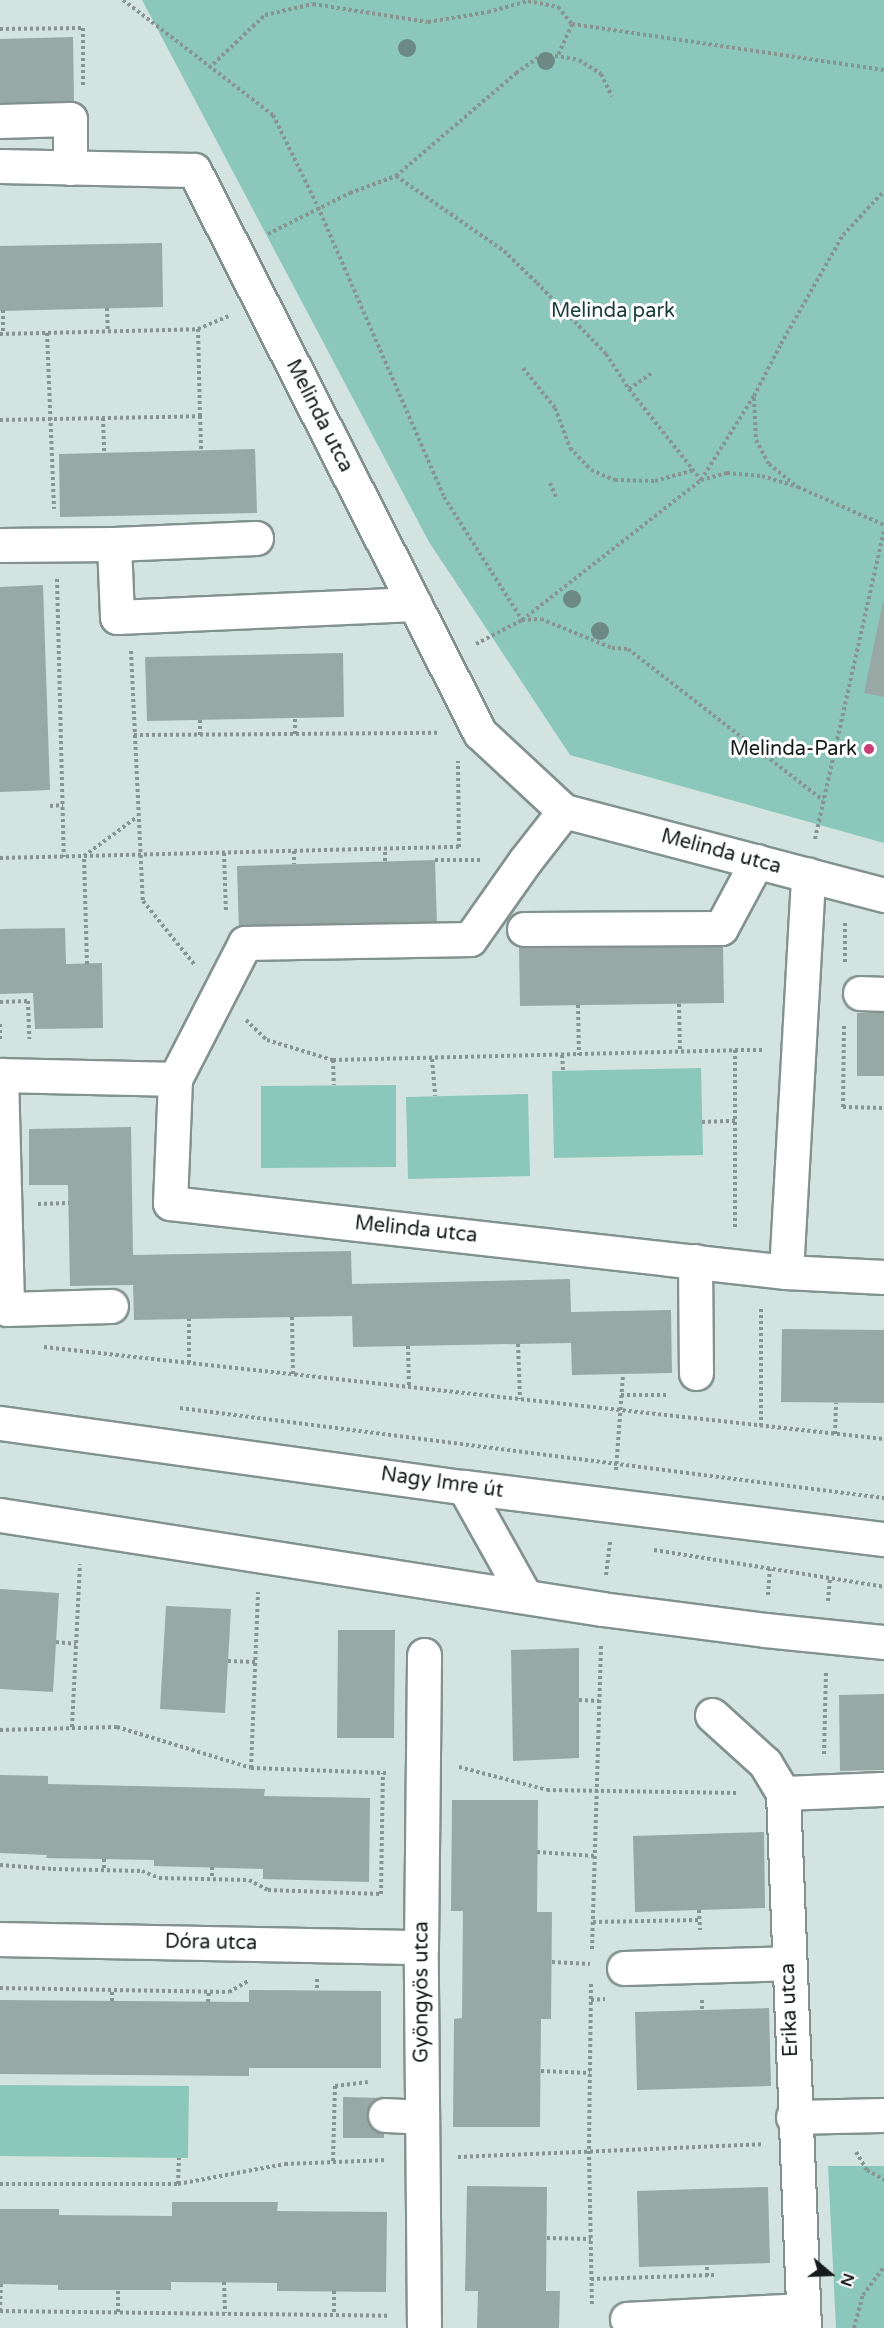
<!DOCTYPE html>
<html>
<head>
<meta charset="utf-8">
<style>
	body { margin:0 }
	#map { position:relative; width:884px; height:2328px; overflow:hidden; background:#d3e4e0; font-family:"Varela Round",sans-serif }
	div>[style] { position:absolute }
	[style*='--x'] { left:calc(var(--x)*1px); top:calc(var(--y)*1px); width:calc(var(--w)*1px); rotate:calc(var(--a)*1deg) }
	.green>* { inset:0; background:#8bc8bb }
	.building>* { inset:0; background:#98a9a5 }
	.path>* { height:4px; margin-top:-2px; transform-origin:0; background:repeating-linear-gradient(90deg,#889492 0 3px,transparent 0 6px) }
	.roads { filter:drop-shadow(2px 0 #82938f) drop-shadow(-2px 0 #82938f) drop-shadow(0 2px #82938f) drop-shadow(0 -2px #82938f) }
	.minor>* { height:33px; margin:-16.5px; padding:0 16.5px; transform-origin:16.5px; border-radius:16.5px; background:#fff }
	.trees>* { width:18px; height:18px; margin:-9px; border-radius:50%; background:#6d8984 }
	.dots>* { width:16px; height:16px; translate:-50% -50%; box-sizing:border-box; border:3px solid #fff; border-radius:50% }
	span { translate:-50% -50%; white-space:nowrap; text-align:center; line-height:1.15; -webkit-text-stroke:6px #fff; paint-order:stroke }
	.park-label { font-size:20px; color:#193e38 }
	.street-label { font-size:20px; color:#161c1b }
	.poi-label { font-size:20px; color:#161c1b }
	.right { translate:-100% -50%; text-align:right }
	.north { position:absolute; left:800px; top:2244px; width:60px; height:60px; -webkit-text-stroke:4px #fff; paint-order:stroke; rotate:109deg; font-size:16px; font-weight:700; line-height:24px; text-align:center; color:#161c1b }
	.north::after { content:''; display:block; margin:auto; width:21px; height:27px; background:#161c1b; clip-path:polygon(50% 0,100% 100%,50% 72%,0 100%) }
</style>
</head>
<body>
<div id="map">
	<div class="green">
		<div style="clip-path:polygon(142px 0,884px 0,884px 843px,570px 755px,429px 542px)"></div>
		<div style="clip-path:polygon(701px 1068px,703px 1155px,554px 1158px,552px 1071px)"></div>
		<div style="clip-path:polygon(396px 1085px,396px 1167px,261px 1168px,261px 1086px)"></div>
		<div style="clip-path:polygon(528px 1094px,530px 1176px,408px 1179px,406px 1097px)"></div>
		<div style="clip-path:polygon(0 2085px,189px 2086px,188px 2158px,0 2156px)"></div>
		<div style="clip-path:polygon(828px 2166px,884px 2166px,884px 2328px,836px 2328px)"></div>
	</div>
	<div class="building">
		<div style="clip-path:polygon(73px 37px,74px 102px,0 103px,0 39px)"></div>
		<div style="clip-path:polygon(162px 243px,163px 307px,0 311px,0 246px)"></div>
		<div style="clip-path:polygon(255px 449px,257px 513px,60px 517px,59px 454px)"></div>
		<div style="clip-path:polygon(43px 585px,50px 790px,0 792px,0 587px)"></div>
		<div style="clip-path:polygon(883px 601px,884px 601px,884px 697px,864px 693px)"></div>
		<div style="clip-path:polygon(343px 653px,344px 717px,147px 721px,145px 657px)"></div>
		<div style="clip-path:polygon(435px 860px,437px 926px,239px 932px,237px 866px)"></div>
		<div style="clip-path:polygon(65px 928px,66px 964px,102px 963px,103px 1028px,35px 1029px,33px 993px,0 994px,0 929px)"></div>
		<div style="clip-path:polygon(723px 944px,724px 1003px,520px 1006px,519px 947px)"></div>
		<div style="clip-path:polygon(857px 1013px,884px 1013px,884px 1076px,857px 1076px)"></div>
		<div style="clip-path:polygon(131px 1127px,133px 1255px,351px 1251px,352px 1284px,570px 1279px,571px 1312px,671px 1310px,672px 1373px,572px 1375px,571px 1343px,353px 1347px,352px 1316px,134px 1320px,133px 1285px,70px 1286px,68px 1185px,29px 1185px,29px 1129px)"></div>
		<div style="clip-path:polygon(782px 1329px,884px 1330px,884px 1403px,781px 1402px)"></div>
		<div style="clip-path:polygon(0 1589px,59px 1593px,53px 1692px,0 1689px)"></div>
		<div style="clip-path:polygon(166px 1606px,231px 1609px,225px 1713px,160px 1709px)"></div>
		<div style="clip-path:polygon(338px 1630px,395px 1630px,394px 1738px,337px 1738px)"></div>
		<div style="clip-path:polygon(579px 1648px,579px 1758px,513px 1761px,511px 1650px)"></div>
		<div style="clip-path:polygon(884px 1694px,884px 1770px,840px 1771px,839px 1695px)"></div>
		<div style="clip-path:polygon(0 1775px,48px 1776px,48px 1784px,265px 1789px,264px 1796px,370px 1798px,369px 1882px,263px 1879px,263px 1869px,154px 1866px,154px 1860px,46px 1858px,47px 1855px,0 1853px)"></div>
		<div style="clip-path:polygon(452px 1800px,538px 1800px,537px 1912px,552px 1912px,551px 2019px,541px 2019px,540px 2127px,453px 2127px,454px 2019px,462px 2018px,463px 1911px,451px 1911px)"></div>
		<div style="clip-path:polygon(764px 1832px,765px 1908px,635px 1912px,633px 1836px)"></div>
		<div style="clip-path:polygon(249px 1990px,381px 1991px,381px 2068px,249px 2068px,249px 2076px,0 2074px,0 2000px,249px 2002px)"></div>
		<div style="clip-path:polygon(769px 2008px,771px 2086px,637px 2090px,635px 2012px)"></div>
		<div style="clip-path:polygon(343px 2097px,385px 2098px,384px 2138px,343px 2138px)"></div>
		<div style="clip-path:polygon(467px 2186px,547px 2187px,546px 2291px,560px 2291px,559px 2328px,477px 2328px,478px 2291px,465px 2291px)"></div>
		<div style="clip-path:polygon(768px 2187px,770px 2263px,639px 2267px,637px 2191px)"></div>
		<div style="clip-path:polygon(172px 2202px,278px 2202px,277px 2211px,387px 2212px,386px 2292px,277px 2291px,277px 2283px,171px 2282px,171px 2290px,58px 2290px,58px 2285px,0 2284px,0 2209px,59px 2209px,59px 2215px,172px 2216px)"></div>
	</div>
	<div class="path">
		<div style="--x:123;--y:0;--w:189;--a:37.5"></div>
		<div style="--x:273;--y:115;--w:102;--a:63.9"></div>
		<div style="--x:318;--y:207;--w:316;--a:66.5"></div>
		<div style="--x:444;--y:497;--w:146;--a:57.6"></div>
		<div style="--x:522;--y:620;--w:19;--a:-3"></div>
		<div style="--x:541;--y:619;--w:77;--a:22.2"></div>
		<div style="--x:612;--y:648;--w:16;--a:4"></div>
		<div style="--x:628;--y:649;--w:247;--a:37.8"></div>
		<div style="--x:572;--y:24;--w:315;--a:8.4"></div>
		<div style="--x:0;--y:29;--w:83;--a:-0.7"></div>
		<div style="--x:83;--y:28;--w:57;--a:90"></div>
		<div style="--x:209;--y:68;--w:77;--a:-43.4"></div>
		<div style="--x:265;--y:15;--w:49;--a:-12.9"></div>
		<div style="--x:313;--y:4;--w:116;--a:8.9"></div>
		<div style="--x:428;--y:22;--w:61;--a:-9.5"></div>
		<div style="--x:488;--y:12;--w:41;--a:-15.4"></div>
		<div style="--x:528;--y:1;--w:31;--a:11"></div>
		<div style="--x:558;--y:7;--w:22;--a:51"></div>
		<div style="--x:572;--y:24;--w:35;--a:114"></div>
		<div style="--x:396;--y:176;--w:158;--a:-40.6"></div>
		<div style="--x:516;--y:73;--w:33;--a:-35"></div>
		<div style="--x:543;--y:54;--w:36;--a:9"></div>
		<div style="--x:579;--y:60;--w:26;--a:32"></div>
		<div style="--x:601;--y:74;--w:25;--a:64"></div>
		<div style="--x:268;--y:234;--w:92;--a:-26.6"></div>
		<div style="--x:350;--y:193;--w:49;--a:-20.3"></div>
		<div style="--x:396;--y:176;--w:131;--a:34.8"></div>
		<div style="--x:504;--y:251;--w:46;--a:44.1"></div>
		<div style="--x:537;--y:283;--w:99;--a:45.8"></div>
		<div style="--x:606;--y:354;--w:42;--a:56.7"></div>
		<div style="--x:629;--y:389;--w:116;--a:51.6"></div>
		<div style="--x:701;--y:480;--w:99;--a:-57.8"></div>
		<div style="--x:754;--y:396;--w:59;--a:-62.6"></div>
		<div style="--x:781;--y:344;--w:125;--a:-60.4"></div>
		<div style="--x:843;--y:235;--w:60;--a:-47"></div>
		<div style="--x:107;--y:308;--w:23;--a:88"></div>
		<div style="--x:3;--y:310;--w:24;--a:90"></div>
		<div style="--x:47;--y:333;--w:176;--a:87.7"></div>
		<div style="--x:0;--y:334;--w:198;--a:-1.4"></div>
		<div style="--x:198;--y:329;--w:33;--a:-23"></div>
		<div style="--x:523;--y:368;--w:51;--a:51.3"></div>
		<div style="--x:555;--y:408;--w:43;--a:69.4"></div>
		<div style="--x:570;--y:448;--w:30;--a:46"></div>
		<div style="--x:591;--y:470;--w:26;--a:23"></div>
		<div style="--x:615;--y:480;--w:40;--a:1.4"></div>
		<div style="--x:655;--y:481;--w:40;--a:-16"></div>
		<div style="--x:629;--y:389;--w:28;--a:-35"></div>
		<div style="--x:754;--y:398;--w:42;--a:87.3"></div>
		<div style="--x:756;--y:440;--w:27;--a:62"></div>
		<div style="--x:769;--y:464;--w:33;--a:39"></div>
		<div style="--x:200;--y:416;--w:34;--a:88"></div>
		<div style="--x:103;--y:418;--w:34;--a:88"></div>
		<div style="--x:0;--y:420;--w:200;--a:-1.1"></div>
		<div style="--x:200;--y:416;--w:87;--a:-91.3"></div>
		<div style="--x:550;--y:483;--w:15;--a:67"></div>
		<div style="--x:57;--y:579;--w:278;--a:88.6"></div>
		<div style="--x:476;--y:644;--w:52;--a:-27.6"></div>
		<div style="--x:522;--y:620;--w:227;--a:-38"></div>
		<div style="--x:701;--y:480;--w:27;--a:-15"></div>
		<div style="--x:727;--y:473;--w:35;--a:5"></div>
		<div style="--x:762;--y:476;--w:38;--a:17"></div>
		<div style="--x:798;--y:487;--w:94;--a:23.8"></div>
		<div style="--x:131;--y:651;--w:250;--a:87.3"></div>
		<div style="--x:143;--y:901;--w:81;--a:51"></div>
		<div style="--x:200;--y:720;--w:15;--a:90"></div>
		<div style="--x:295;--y:734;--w:16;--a:-90"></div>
		<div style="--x:134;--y:735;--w:305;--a:-0.4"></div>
		<div style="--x:50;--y:806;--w:13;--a:-4"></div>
		<div style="--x:815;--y:839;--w:316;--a:-77.4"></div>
		<div style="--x:294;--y:851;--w:13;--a:90"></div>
		<div style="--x:224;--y:853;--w:59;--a:88.1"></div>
		<div style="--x:0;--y:858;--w:459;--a:-1.4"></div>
		<div style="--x:459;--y:847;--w:86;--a:-90.7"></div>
		<div style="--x:435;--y:860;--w:47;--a:0"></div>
		<div style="--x:385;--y:861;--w:12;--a:-90"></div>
		<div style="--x:845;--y:962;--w:41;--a:-90"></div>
		<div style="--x:87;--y:964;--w:108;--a:-91.6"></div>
		<div style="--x:84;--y:856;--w:66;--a:-36.3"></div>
		<div style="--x:0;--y:1002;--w:28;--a:-2"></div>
		<div style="--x:28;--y:1001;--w:38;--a:88"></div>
		<div style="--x:679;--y:1004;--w:48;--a:88.8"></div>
		<div style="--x:578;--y:1005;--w:50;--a:88.9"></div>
		<div style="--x:246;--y:1020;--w:29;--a:44"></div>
		<div style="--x:267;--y:1040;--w:69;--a:16.9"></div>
		<div style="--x:333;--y:1060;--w:402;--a:-1.4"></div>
		<div style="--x:735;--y:1050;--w:179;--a:90"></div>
		<div style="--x:0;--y:1024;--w:15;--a:90"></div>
		<div style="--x:844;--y:1026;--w:81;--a:90.7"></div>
		<div style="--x:843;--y:1107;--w:41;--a:1.4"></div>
		<div style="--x:735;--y:1050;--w:27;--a:0"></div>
		<div style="--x:562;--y:1055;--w:16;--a:86"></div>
		<div style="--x:432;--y:1059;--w:37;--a:85"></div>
		<div style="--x:333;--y:1060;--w:25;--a:88"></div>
		<div style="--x:702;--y:1122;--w:33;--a:-2"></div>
		<div style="--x:38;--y:1204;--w:31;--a:-2"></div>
		<div style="--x:292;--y:1317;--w:57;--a:89"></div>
		<div style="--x:518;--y:1344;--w:55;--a:87.9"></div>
		<div style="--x:408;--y:1346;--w:41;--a:88.6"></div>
		<div style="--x:44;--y:1347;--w:845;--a:6.25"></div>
		<div style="--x:189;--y:1363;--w:44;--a:-90"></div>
		<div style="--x:621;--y:1395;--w:46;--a:0"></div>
		<div style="--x:180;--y:1408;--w:710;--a:7.29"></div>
		<div style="--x:761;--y:1426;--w:120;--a:-90"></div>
		<div style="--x:835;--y:1434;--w:31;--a:-88"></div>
		<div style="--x:616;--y:1470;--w:96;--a:-85.8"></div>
		<div style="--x:654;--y:1550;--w:233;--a:9.1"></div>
		<div style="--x:606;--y:1575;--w:35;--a:-83"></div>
		<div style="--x:768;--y:1595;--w:26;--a:-86"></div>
		<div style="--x:828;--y:1601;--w:23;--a:-85"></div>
		<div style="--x:56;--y:1642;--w:20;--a:6"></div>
		<div style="--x:228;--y:1661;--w:27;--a:2"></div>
		<div style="--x:579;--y:1700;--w:20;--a:3"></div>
		<div style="--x:72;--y:1727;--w:163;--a:-87.2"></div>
		<div style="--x:0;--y:1730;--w:117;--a:-1.5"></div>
		<div style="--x:117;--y:1727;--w:140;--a:17"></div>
		<div style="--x:251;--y:1768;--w:135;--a:2.1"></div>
		<div style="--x:824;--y:1754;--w:82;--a:-88.6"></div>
		<div style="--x:459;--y:1767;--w:91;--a:14.6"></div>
		<div style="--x:547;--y:1790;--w:192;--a:0.9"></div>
		<div style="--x:251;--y:1768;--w:176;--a:-87.7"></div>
		<div style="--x:537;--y:1852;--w:58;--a:3.9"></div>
		<div style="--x:104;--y:1859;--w:11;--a:90"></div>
		<div style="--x:0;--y:1865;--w:53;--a:4.3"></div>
		<div style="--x:53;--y:1869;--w:89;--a:1.3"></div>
		<div style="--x:142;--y:1871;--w:18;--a:22"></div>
		<div style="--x:159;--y:1878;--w:90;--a:1.3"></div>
		<div style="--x:249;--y:1880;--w:21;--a:28"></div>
		<div style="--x:268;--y:1890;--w:113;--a:2"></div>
		<div style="--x:381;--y:1894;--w:121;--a:-89.1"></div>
		<div style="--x:212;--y:1867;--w:12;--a:90"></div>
		<div style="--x:699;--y:1910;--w:20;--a:87"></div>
		<div style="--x:593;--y:1922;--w:106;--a:-1.1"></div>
		<div style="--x:592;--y:1949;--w:304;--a:-88.3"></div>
		<div style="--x:552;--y:1962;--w:38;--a:3"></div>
		<div style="--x:317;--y:1979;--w:12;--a:90"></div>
		<div style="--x:591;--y:1984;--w:167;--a:90.7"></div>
		<div style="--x:589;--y:2151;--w:155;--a:88.9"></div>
		<div style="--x:0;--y:1988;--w:229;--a:1"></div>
		<div style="--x:229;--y:1992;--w:22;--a:-30"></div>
		<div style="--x:591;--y:2000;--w:14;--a:-4"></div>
		<div style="--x:702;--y:2000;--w:10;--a:90"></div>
		<div style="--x:112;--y:2001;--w:11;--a:-90"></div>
		<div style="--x:208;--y:2002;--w:11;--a:-85"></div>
		<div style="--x:541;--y:2071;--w:49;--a:2.3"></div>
		<div style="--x:856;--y:2152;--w:21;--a:59"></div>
		<div style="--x:867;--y:2170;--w:20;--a:30"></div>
		<div style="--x:458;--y:2157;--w:304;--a:-2.4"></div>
		<div style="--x:333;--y:2161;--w:75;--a:-88.5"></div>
		<div style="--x:335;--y:2086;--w:33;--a:-7"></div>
		<div style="--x:0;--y:2184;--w:178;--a:0"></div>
		<div style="--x:178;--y:2184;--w:109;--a:-10.6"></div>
		<div style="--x:285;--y:2164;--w:102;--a:-2.2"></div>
		<div style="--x:178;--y:2184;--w:26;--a:-88"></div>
		<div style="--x:547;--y:2238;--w:44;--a:1.3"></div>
		<div style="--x:707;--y:2276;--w:11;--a:-90"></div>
		<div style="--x:591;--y:2279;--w:125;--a:-1.8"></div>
		<div style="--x:224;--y:2282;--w:31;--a:88"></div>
		<div style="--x:334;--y:2291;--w:24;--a:90"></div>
		<div style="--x:0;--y:2311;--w:390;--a:0.7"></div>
		<div style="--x:0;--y:2311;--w:27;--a:-88"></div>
		<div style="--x:118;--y:2312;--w:22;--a:-90"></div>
		<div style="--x:854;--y:2328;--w:34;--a:-75"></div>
		<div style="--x:863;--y:2295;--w:35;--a:-53"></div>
	</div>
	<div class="roads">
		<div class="minor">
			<div style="--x:0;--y:121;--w:70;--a:-1.6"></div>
			<div style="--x:70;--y:119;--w:49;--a:90"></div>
			<div style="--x:0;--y:166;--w:194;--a:1.2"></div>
			<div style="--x:194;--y:170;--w:631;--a:63.07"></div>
			<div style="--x:480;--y:733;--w:115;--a:42.9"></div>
			<div style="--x:564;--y:811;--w:331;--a:14.7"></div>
			<div style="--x:256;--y:538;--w:142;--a:177.6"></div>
			<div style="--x:114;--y:544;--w:73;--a:87.6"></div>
			<div style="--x:117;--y:617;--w:298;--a:-2.5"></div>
			<div style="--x:0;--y:545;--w:114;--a:-0.5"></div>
			<div style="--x:524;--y:929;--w:197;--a:-0.3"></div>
			<div style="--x:721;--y:928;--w:76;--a:-61.8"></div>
			<div style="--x:860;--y:993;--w:24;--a:2"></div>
			<div style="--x:0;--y:1075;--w:175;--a:1.3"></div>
			<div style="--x:175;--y:1079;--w:153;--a:-62.8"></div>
			<div style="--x:245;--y:943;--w:225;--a:-1"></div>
			<div style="--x:470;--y:939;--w:95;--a:-54.8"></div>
			<div style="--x:525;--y:861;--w:63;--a:-52"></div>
			<div style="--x:1;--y:1075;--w:234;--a:88.5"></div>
			<div style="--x:7;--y:1309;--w:104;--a:-1.7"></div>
			<div style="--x:175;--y:1079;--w:124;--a:92.3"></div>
			<div style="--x:170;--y:1203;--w:620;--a:6.39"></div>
			<div style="--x:786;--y:1272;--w:98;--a:2.9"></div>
			<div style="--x:695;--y:1261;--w:112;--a:89.5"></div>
			<div style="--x:786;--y:1272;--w:398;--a:-86.8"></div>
			<div style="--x:0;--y:1423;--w:468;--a:7.9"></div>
			<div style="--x:464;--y:1487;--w:423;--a:7.1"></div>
			<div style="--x:464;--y:1487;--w:125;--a:60.8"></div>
			<div style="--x:0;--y:1515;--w:609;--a:8.87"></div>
			<div style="--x:602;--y:1609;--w:164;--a:7.3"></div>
			<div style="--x:765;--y:1630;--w:120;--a:5.8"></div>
			<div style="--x:712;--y:1715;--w:72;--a:42.2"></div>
			<div style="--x:765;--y:1763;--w:35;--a:59"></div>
			<div style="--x:0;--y:1939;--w:421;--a:1.1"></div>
			<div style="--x:624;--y:1968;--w:164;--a:-1.7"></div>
			<div style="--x:385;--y:2115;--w:37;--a:3"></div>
			<div style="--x:793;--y:2117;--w:91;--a:-1.3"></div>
			<div style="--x:627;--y:2319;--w:176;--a:-2.9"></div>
			<div style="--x:424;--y:2328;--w:381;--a:-90.5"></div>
			<div style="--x:421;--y:1947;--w:292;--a:-89.4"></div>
			<div style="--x:804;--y:2328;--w:535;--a:-92.25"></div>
			<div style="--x:783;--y:1793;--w:101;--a:-2.3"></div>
		</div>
	</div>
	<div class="trees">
		<div style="left:407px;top:48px"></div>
		<div style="left:546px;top:61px"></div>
		<div style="left:572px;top:599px"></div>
		<div style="left:600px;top:631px"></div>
	</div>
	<div class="dots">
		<div style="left:869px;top:749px;background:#c93e74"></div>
	</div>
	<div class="park-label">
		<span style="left:613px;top:311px">Melinda park</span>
	</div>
	<div class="street-label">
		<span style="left:319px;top:416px;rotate:63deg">Melinda utca</span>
		<span style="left:721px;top:852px;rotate:15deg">Melinda utca</span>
		<span style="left:416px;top:1230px;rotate:6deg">Melinda utca</span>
		<span style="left:442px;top:1483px;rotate:8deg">Nagy Imre út</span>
		<span style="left:211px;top:1943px;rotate:1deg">Dóra utca</span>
		<span style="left:422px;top:1992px;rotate:-90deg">Gyöngyös utca</span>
		<span style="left:790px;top:2010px;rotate:-92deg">Erika utca</span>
	</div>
	<div class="poi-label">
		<span class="right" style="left:857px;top:749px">Melinda-Park</span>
	</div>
	<div class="north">N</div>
</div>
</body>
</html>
